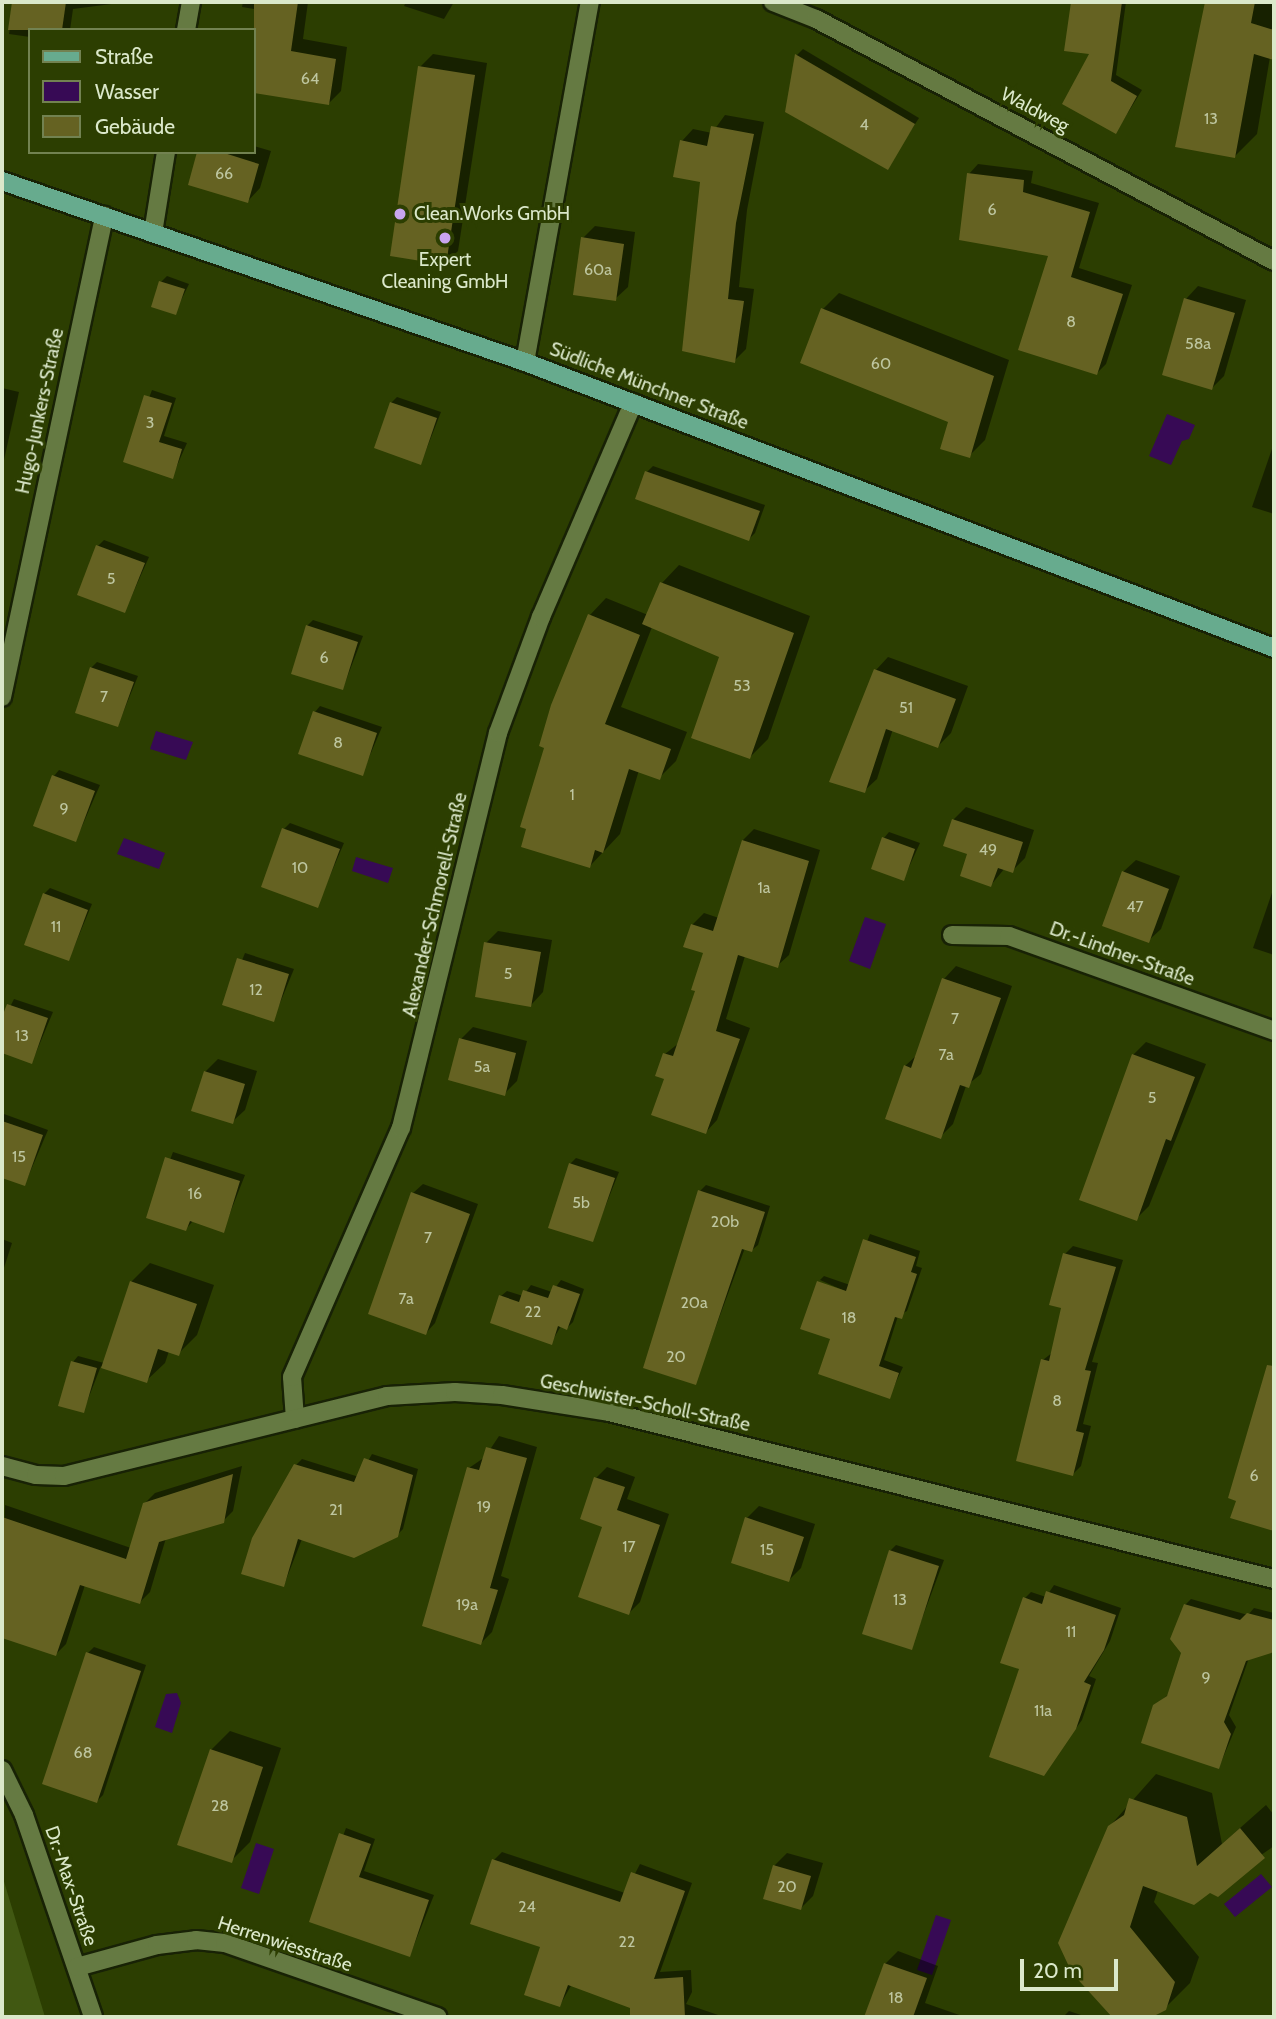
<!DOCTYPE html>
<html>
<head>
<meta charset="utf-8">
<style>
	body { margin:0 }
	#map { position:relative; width:1276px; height:2019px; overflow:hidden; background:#2c3e01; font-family:Cabin,sans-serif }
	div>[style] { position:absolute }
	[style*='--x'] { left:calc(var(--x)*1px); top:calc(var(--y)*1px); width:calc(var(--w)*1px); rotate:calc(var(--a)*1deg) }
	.green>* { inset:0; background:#415812 }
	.water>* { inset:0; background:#370a55 }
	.shadow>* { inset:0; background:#0007 }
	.building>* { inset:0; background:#656222 }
	.roads { filter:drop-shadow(2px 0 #182205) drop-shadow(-2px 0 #182205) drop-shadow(0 2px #182205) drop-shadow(0 -2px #182205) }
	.minor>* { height:18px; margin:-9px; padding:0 9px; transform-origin:9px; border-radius:9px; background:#657a42 }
	.major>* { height:18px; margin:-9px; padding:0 9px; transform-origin:9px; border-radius:9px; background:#67ab8e }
	.dots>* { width:19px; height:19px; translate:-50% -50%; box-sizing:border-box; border:4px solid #2c3e01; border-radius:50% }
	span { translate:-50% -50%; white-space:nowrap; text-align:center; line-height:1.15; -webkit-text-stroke:6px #2c3e01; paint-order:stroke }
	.number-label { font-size:16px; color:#bec6a0 }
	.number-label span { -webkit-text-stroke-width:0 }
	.street-label { font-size:19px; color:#dbe8ca }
	.poi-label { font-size:19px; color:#dbe8ca }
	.left { translate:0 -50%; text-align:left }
	.frame { position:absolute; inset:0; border:4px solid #dbe8ca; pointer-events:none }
	.legend { position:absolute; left:28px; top:28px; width:228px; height:126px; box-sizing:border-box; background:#2c3e01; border:2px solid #728251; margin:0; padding:9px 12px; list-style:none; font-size:21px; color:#dbe8ca }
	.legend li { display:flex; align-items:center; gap:14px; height:35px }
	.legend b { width:35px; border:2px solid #728251 }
	.scale { position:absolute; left:1020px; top:1959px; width:98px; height:32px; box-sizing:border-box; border:4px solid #dbe8ca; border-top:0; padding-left:9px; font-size:21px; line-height:24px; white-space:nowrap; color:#dbe8ca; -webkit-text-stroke:5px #2c3e01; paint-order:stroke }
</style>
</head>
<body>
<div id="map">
	<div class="green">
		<div style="clip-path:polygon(2px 1875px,45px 2017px,2px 2017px)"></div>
	</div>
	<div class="water">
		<div style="clip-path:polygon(1167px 414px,1195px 425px,1189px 439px,1182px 441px,1171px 465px,1149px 456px)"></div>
		<div style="clip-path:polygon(156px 731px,193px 742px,186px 760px,150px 749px)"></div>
		<div style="clip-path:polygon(124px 838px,165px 853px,159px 869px,117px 854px)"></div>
		<div style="clip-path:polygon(356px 857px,393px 868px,388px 883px,352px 871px)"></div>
		<div style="clip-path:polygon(865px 917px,886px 924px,870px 969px,849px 961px)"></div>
		<div style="clip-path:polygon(177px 1693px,181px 1703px,172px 1733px,155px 1727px,166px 1694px)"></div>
		<div style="clip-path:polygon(256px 1843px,274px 1849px,259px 1894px,241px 1888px)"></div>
		<div style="clip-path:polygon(1261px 1874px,1272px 1887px,1235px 1917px,1224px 1904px)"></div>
		<div style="clip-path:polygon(936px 1915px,951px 1920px,932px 1975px,917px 1970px)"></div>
	</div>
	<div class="shadow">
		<div style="clip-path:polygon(14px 2px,127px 2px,73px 9px,70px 30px,30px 30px,30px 37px,9px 34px)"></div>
		<div style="clip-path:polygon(243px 2px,308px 2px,303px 39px,347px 47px,341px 91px,328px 104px,254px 92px,254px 9px,242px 7px)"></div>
		<div style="clip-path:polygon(406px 2px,454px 2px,444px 19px,404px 6px)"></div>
		<div style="clip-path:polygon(1073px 2px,1126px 2px,1116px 75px,1142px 90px,1116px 132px,1092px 53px,1066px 49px)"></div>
		<div style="clip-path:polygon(1206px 2px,1274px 2px,1274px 59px,1270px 57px,1257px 134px,1235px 156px,1177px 145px)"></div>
		<div style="clip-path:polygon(803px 49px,919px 118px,887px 167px,787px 111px,797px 55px)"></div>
		<div style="clip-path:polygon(433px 54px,487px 63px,458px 251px,445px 263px,420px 67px)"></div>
		<div style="clip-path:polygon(725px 115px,764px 122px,747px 210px,739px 287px,754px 289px,746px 349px,734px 361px,701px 181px,682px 141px,693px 129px,712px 133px)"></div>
		<div style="clip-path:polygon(254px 146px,271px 151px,260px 188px,248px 201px,199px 152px,254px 152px)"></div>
		<div style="clip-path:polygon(978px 164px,1033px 171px,1031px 183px,1099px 203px,1079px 268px,1132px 285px,1106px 364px,1097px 373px,1051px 255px,969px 174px)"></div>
		<div style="clip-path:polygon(595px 226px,635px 232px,628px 287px,615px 299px,583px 238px)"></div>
		<div style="clip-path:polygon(167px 276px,189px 284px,175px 313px,161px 282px)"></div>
		<div style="clip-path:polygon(1198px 286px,1246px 300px,1224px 376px,1212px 388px,1186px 299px)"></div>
		<div style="clip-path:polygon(839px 293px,1009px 360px,985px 440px,969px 456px,950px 421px,823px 309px)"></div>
		<div style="clip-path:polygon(2px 388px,19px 392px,2px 469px)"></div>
		<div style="clip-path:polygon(152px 390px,176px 398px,164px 436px,187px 443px,172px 477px,125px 461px)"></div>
		<div style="clip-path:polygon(397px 397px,441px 412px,421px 463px,391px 403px)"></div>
		<div style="clip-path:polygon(1274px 443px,1274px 514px,1252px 507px)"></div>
		<div style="clip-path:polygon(653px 466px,765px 505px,755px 533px,749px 539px,647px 472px)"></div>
		<div style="clip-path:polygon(104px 540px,149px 557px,125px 611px,98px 546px)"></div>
		<div style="clip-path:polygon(679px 565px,810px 616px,768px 739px,750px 757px,721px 656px,652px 627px,621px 707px,687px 732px,676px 761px,659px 778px,639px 770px,620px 834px,589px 867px,546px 747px,541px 745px,590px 615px,606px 598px,648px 615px,662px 583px)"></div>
		<div style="clip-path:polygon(313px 620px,363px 636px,343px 688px,307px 626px)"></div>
		<div style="clip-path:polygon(888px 657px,968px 686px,951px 733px,938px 746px,893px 729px,877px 779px,864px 791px,831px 781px,876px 670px)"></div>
		<div style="clip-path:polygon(97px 662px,138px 676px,118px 725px,91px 668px)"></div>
		<div style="clip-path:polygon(320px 706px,382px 727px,362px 774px,315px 712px)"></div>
		<div style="clip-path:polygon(59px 770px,100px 785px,76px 840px,54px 776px)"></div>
		<div style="clip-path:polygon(966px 807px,1034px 830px,1025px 858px,1012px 871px,1005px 868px,991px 885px,969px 853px,946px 845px,954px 819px)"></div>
		<div style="clip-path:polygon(290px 823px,344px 843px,317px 906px,284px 829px)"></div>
		<div style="clip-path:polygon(754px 829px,820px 850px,789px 955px,777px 966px,745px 956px,726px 1019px,750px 1028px,717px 1120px,706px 1132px,666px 1078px,665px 1054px,679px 1043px,697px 990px,705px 952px,692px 925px,704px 913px,719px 918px,743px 840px)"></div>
		<div style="clip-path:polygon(889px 832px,920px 843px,904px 878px,884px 838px)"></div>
		<div style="clip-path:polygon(1136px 860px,1180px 876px,1161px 929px,1148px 941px,1123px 872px)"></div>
		<div style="clip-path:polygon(1274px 887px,1274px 955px,1253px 948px)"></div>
		<div style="clip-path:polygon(50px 888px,92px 904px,69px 959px,44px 894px)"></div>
		<div style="clip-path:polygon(498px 931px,552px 940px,543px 992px,531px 1005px,486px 943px)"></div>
		<div style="clip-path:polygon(245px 953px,294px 969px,273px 1020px,224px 1004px)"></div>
		<div style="clip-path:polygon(956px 966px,1012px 986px,981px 1074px,966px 1086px,953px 1124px,940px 1137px,905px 1066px,918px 1054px,944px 979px)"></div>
		<div style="clip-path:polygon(14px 999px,53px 1012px,32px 1062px,2px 1051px,2px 1023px)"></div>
		<div style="clip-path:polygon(473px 1027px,527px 1041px,517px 1081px,504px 1094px,461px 1039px)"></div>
		<div style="clip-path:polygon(1146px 1042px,1206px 1064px,1149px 1206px,1136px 1219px,1133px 1055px)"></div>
		<div style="clip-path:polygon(218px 1059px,257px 1071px,245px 1110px,232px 1122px,205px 1072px)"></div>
		<div style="clip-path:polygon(4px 1114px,48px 1130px,25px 1184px,2px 1176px)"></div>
		<div style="clip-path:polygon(173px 1152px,245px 1175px,223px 1231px,193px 1221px,186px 1229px,148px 1217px)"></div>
		<div style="clip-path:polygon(576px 1158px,619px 1172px,592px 1240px,570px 1164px)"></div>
		<div style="clip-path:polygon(423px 1184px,478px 1204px,435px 1323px,426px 1333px,413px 1193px)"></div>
		<div style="clip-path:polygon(706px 1185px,770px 1206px,758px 1245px,752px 1250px,745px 1248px,695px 1383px,700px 1191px)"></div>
		<div style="clip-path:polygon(870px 1234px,920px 1251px,916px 1266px,922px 1268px,907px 1311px,898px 1316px,884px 1360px,903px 1367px,889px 1397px,832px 1338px,818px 1282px,854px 1295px,820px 1280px,824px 1276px,850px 1285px)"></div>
		<div style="clip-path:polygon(2px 1239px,12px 1243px,2px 1274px)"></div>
		<div style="clip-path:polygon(1073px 1246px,1123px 1260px,1092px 1362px,1098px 1363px,1083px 1424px,1091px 1426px,1081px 1466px,1073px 1474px,1043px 1360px,1053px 1352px,1063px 1307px,1065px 1254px)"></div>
		<div style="clip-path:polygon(150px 1263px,214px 1285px,197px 1335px,178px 1354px,169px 1351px,165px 1363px,146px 1381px,101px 1366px,83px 1412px,73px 1362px,78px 1356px,104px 1363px,132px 1281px)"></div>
		<div style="clip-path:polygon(561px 1280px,584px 1289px,573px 1322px,567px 1328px,561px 1326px,551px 1343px,501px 1296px,507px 1291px,523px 1296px,531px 1285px,552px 1292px)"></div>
		<div style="clip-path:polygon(1274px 1376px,1274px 1529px,1233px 1517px)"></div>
		<div style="clip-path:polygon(499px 1436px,537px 1447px,501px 1576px,509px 1579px,492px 1632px,481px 1643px,469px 1468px,485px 1457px)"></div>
		<div style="clip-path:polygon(372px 1454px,418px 1469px,403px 1529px,397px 1535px,302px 1539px,284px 1585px,296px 1465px,302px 1459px,359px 1477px)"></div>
		<div style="clip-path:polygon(242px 1466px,233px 1511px,223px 1521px,166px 1538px,150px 1592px,140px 1602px,85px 1585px,66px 1644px,56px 1654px,2px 1636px,5px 1505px,131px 1548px,144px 1504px,155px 1493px)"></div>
		<div style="clip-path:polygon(607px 1467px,635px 1477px,627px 1499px,669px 1514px,640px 1602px,629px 1613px,596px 1478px)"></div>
		<div style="clip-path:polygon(759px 1506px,815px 1524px,801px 1568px,789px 1580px,747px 1518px)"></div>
		<div style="clip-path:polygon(896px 1545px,944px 1560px,911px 1648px,890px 1551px)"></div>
		<div style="clip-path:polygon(1054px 1585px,1121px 1608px,1110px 1641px,1089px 1676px,1096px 1679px,1082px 1720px,1043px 1774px,1021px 1668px,1025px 1598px,1031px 1592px,1046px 1597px)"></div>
		<div style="clip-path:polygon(1191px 1599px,1248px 1615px,1254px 1608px,1274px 1613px,1274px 1650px,1249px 1658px,1229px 1715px,1236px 1727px,1219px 1767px,1154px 1706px,1169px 1694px,1183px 1652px,1185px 1605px)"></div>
		<div style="clip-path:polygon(94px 1647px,146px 1665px,103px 1795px,97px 1801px,88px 1653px)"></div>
		<div style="clip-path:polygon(230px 1731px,281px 1748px,250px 1842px,231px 1861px,211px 1750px)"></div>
		<div style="clip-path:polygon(1156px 1774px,1212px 1793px,1222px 1844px,1266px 1805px,1274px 1815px,1274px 1846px,1210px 1890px,1158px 1890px,1154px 1902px,1199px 1957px,1190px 1983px,1165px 2008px,1149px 2017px,1114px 2017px,1073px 1972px,1109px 1827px)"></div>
		<div style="clip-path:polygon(346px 1828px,375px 1839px,364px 1871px,434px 1895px,410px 1955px,311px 1921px)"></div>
		<div style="clip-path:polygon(502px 1852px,625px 1893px,640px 1864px,692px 1883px,660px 1972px,691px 1970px,692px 1992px,686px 2004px,724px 2017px,632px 2017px,631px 2007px,572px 1984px,560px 2005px,542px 1946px,494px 1860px)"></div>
		<div style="clip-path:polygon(787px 1853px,823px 1863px,813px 1896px,801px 1908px,765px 1898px,775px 1865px)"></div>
		<div style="clip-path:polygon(898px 1951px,938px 1966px,925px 2003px,965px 2017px,866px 2017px,885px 1964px)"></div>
		<div style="clip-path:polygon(1069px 2011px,1087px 2017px,1063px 2017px)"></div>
	</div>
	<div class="building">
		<div style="clip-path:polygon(12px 2px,66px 2px,62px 30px,8px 30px)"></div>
		<div style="clip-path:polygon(254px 2px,298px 2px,291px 51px,336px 59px,329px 105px,254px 93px)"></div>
		<div style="clip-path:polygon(1071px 2px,1122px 2px,1111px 81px,1137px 96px,1116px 134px,1062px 104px,1089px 54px,1064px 51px)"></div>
		<div style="clip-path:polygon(1205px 2px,1255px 2px,1251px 23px,1274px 30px,1274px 60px,1254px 54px,1235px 158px,1175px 147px)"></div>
		<div style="clip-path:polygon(795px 54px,915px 124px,888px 170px,785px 112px)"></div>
		<div style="clip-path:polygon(418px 66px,475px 75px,446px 265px,390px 256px)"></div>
		<div style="clip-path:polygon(711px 126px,754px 134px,736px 223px,728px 299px,744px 301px,735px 363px,682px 351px,700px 182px,673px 177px,680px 140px,707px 146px)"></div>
		<div style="clip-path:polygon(197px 152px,221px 152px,259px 164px,248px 203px,188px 185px)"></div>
		<div style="clip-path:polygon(967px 173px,1024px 180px,1023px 192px,1090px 212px,1071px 277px,1123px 294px,1097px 375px,1018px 350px,1048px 256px,959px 240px)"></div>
		<div style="clip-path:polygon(581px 237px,624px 244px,616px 301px,573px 295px)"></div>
		<div style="clip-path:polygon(159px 281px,185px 289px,176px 315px,151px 307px)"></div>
		<div style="clip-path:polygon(1184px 298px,1235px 313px,1212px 390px,1162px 375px)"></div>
		<div style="clip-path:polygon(821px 308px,994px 376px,970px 458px,940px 449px,948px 422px,800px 363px)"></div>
		<div style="clip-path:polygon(144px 395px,172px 403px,159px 442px,182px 449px,173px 479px,123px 462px)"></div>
		<div style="clip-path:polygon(390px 402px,437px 418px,421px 465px,374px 448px)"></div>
		<div style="clip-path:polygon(645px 471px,760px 511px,749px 541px,635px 499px)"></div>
		<div style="clip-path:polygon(96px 545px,145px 563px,125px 613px,77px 595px)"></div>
		<div style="clip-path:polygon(660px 582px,794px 633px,750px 759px,691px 738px,719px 657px,642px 624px)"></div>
		<div style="clip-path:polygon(588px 614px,640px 635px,605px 724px,671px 749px,660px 780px,629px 769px,603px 853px,595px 850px,590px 868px,521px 847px,526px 829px,520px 827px,544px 748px,539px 746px,551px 705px)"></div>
		<div style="clip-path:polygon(306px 625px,358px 642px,343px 690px,291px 674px)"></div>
		<div style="clip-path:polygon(90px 667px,134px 682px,118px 727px,75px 713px)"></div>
		<div style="clip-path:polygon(874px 669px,956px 699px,938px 748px,886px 729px,865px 793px,829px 782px)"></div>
		<div style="clip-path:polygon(313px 711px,377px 733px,363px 776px,298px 754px)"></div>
		<div style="clip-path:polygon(52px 775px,95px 791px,76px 842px,33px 826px)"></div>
		<div style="clip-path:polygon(952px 819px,1023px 842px,1013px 873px,998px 868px,991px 887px,960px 876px,967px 854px,943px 846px)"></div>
		<div style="clip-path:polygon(282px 828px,340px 849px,318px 908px,261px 887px)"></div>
		<div style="clip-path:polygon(882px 837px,915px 849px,904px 881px,871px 869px)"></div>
		<div style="clip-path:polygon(742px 840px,809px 861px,778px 968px,738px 955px,716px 1031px,740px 1039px,706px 1134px,651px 1115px,664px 1079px,655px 1076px,663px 1053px,673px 1056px,695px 991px,691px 990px,703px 953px,683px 947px,691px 924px,713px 931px)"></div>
		<div style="clip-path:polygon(1122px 871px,1169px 889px,1149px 943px,1102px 926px)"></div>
		<div style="clip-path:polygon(43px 893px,88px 910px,69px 961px,24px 945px)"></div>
		<div style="clip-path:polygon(484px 942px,541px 952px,531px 1007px,475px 997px)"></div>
		<div style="clip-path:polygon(237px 958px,289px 974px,274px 1022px,222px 1005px)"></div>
		<div style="clip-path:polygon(942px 978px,1001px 998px,969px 1088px,960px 1085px,941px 1139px,885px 1119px,904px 1065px,911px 1068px)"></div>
		<div style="clip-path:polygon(7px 1004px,48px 1018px,32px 1064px,2px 1053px,2px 1017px)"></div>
		<div style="clip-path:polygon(459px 1038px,516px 1053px,505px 1096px,448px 1080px)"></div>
		<div style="clip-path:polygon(1132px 1054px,1195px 1077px,1171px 1141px,1166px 1139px,1137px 1221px,1079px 1200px)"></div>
		<div style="clip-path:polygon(204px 1071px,245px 1084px,233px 1124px,191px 1111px)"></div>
		<div style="clip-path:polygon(2px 1121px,43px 1135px,25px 1186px,2px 1178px)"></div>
		<div style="clip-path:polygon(165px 1157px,240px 1181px,224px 1233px,190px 1221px,186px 1231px,146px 1218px)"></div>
		<div style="clip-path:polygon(569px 1163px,615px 1178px,593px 1242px,548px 1228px)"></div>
		<div style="clip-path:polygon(698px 1190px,765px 1212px,752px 1252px,742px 1249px,696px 1385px,643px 1368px)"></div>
		<div style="clip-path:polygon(411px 1192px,470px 1214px,426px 1335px,368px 1314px)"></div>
		<div style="clip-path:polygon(863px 1239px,916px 1257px,911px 1272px,917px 1274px,902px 1319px,895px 1317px,879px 1366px,899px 1373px,890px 1399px,818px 1374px,830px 1339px,800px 1329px,817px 1281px,846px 1291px)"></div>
		<div style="clip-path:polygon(1063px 1253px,1116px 1267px,1085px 1370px,1091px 1371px,1076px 1431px,1084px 1433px,1073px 1476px,1016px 1461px,1041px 1359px,1049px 1361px,1061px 1308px,1049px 1305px)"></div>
		<div style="clip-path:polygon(130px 1281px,197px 1304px,179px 1356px,158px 1349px,147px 1383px,101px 1368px)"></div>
		<div style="clip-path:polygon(553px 1285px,580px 1294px,567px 1330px,558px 1326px,552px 1345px,490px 1323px,499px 1295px,519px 1302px,523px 1290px,548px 1298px)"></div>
		<div style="clip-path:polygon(71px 1361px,97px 1368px,84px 1413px,58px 1406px)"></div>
		<div style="clip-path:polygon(1267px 1365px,1274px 1366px,1274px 1531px,1230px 1518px,1236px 1501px,1228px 1498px)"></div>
		<div style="clip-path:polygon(486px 1447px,527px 1458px,490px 1588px,498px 1590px,481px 1645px,422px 1626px,467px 1467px,479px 1470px)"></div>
		<div style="clip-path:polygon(364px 1458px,413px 1475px,398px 1537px,354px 1558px,298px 1539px,284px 1587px,241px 1574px,252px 1538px,294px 1464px,354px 1482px)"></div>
		<div style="clip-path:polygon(233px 1474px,224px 1523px,159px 1542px,140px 1604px,80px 1585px,56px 1656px,2px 1638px,2px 1517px,126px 1559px,143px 1503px)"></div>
		<div style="clip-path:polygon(594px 1477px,625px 1487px,617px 1510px,660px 1525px,629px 1615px,578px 1597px,602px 1527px,580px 1519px)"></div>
		<div style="clip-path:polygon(745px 1517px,804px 1537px,789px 1582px,731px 1563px)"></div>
		<div style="clip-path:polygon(889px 1550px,939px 1566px,912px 1650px,862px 1634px)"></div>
		<div style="clip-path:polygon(1046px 1591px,1116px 1615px,1104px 1650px,1084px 1682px,1091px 1685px,1076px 1729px,1044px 1776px,989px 1757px,1019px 1669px,1000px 1663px,1023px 1597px,1042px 1604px)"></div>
		<div style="clip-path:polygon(1184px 1604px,1240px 1620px,1247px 1613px,1274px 1620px,1274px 1652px,1246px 1661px,1224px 1722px,1231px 1734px,1219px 1769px,1141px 1743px,1153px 1705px,1167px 1696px,1181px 1653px,1170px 1639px)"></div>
		<div style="clip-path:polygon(86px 1652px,141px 1671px,97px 1803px,42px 1784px)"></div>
		<div style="clip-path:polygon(210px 1749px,263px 1767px,232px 1863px,177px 1845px)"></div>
		<div style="clip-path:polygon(1129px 1798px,1187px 1817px,1197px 1866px,1240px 1828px,1265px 1858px,1218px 1897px,1210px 1893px,1194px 1905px,1143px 1886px,1130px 1927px,1175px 1982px,1166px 2010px,1152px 2017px,1112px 2017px,1072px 1973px,1058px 1943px,1108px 1826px,1124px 1815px)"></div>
		<div style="clip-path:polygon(339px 1833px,371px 1844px,359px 1877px,429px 1900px,410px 1957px,309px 1922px)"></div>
		<div style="clip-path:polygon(492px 1859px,620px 1902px,631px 1872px,685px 1891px,654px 1979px,683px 1977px,685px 2017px,630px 2017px,630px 2008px,568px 1985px,560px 2007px,524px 1995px,540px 1947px,470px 1924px)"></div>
		<div style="clip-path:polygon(773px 1865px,811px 1876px,801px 1910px,763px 1899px)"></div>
		<div style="clip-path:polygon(884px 1963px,927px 1978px,913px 2017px,864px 2017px)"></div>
	</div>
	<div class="roads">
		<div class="minor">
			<div style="--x:773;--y:2;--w:46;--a:21.6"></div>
			<div style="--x:816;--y:19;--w:518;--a:27.85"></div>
			<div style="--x:186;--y:30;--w:28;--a:-80"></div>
			<div style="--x:153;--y:233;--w:82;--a:-80.9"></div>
			<div style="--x:525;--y:362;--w:366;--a:-79.8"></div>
			<div style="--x:2;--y:697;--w:492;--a:-78"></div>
			<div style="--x:952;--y:935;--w:57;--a:1"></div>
			<div style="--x:1009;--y:936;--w:282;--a:19.7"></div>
			<div style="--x:295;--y:1419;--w:42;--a:-94.1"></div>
			<div style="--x:292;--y:1377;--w:272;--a:-66.4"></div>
			<div style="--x:401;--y:1128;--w:407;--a:-76.2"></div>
			<div style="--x:498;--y:733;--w:124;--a:-69.7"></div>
			<div style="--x:541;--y:617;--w:233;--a:-66.7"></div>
			<div style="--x:2;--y:1466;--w:35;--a:15"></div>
			<div style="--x:36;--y:1475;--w:28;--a:2"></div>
			<div style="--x:64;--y:1476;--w:333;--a:-13.9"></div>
			<div style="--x:387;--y:1396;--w:68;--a:-3.4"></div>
			<div style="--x:455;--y:1392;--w:47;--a:3.7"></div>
			<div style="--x:502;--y:1395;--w:108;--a:9"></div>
			<div style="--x:609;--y:1412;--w:686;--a:14.1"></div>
			<div style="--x:2;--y:1770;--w:50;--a:63.9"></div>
			<div style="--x:24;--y:1815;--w:213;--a:71.1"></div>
			<div style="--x:77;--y:1967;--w:83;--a:-15.4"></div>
			<div style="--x:157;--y:1945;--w:39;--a:-7"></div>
			<div style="--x:196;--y:1940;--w:29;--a:6"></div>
			<div style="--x:225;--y:1943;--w:225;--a:19.2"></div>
		</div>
		<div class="major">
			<div style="--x:2;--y:181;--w:553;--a:19.09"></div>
			<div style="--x:525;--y:362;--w:802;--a:20.9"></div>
		</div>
	</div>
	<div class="dots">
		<div style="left:400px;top:214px;background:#c9a5ee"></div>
		<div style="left:445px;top:238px;background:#c9a5ee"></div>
	</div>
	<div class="number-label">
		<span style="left:310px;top:79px">64</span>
		<span style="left:1211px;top:119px">13</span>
		<span style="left:864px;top:125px">4</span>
		<span style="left:224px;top:174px">66</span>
		<span style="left:992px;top:210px">6</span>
		<span style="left:598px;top:270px">60a</span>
		<span style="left:1071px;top:322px">8</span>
		<span style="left:1198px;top:344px">58a</span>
		<span style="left:881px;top:364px">60</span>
		<span style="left:150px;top:423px">3</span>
		<span style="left:111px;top:579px">5</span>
		<span style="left:324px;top:658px">6</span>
		<span style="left:742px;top:686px">53</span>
		<span style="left:104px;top:697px">7</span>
		<span style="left:906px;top:708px">51</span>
		<span style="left:338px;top:743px">8</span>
		<span style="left:572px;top:795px">1</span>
		<span style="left:64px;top:809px">9</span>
		<span style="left:988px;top:850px">49</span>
		<span style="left:300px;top:868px">10</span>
		<span style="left:764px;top:888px">1a</span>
		<span style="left:1135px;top:907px">47</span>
		<span style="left:56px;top:927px">11</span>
		<span style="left:508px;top:974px">5</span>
		<span style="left:256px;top:990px">12</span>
		<span style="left:955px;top:1019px">7</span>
		<span style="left:22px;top:1036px">13</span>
		<span style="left:946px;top:1055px">7a</span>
		<span style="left:482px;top:1067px">5a</span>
		<span style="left:1152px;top:1098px">5</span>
		<span style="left:19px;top:1157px">15</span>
		<span style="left:195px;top:1194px">16</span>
		<span style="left:581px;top:1203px">5b</span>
		<span style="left:725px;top:1222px">20b</span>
		<span style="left:428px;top:1238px">7</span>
		<span style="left:406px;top:1299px">7a</span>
		<span style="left:694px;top:1303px">20a</span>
		<span style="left:533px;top:1312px">22</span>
		<span style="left:849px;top:1318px">18</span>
		<span style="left:676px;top:1357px">20</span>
		<span style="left:1057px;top:1401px">8</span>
		<span style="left:1254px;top:1476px">6</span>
		<span style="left:484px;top:1507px">19</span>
		<span style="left:336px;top:1510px">21</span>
		<span style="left:629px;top:1547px">17</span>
		<span style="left:767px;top:1550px">15</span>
		<span style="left:900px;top:1600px">13</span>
		<span style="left:467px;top:1605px">19a</span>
		<span style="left:1071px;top:1632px">11</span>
		<span style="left:1206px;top:1678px">9</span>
		<span style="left:1043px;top:1711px">11a</span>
		<span style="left:83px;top:1753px">68</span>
		<span style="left:220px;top:1806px">28</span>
		<span style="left:787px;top:1887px">20</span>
		<span style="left:527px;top:1907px">24</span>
		<span style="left:627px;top:1942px">22</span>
		<span style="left:896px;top:1998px">18</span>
	</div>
	<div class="street-label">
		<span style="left:1035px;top:110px;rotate:28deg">Waldweg</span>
		<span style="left:649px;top:386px;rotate:21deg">Südliche Münchner Straße</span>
		<span style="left:40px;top:411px;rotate:-78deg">Hugo-Junkers-Straße</span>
		<span style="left:435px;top:905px;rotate:-77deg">Alexander-Schmorell-Straße</span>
		<span style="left:1122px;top:954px;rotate:20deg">Dr.-Lindner-Straße</span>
		<span style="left:645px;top:1403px;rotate:12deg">Geschwister-Scholl-Straße</span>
		<span style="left:71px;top:1886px;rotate:71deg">Dr.-Max-Straße</span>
		<span style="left:285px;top:1944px;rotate:18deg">Herrenwiesstraße</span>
	</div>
	<div class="poi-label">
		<span class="left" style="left:414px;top:214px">Clean.Works GmbH</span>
		<span style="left:445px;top:271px">Expert<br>Cleaning GmbH</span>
	</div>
	<div class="frame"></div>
	<ul class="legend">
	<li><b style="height:9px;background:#67ab8e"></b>Straße</li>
	<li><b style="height:19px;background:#370a55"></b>Wasser</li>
	<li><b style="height:19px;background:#656222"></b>Gebäude</li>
	</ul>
	<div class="scale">20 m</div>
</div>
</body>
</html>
